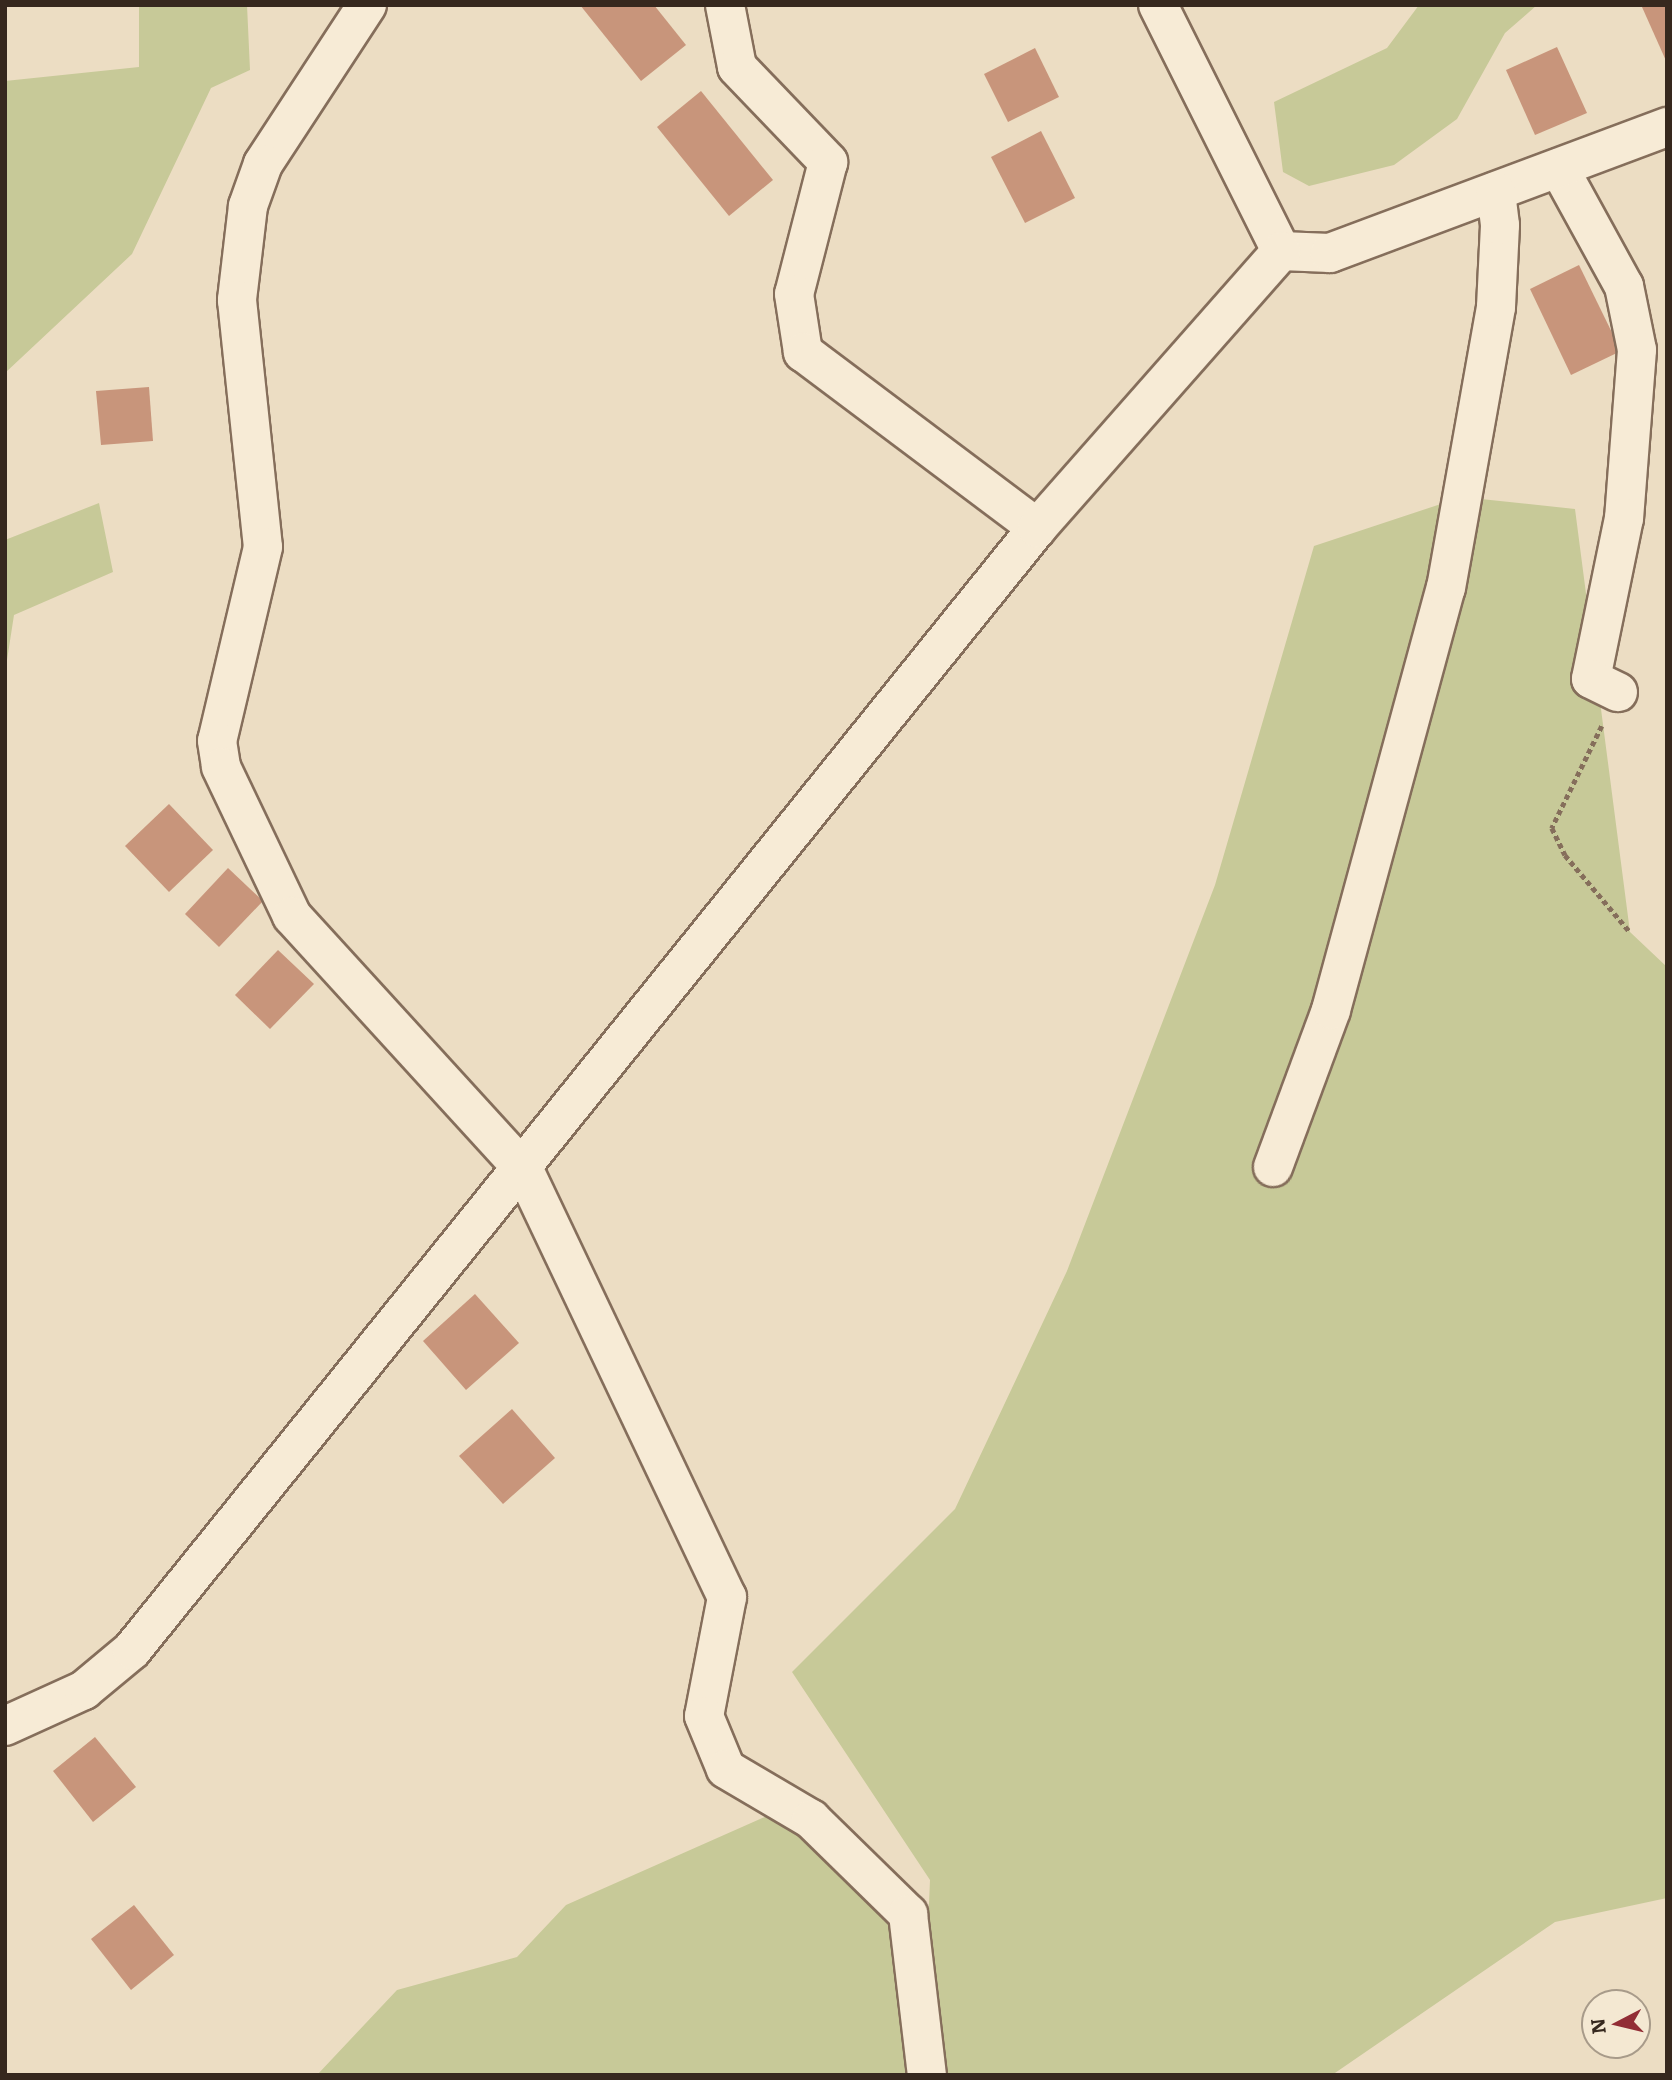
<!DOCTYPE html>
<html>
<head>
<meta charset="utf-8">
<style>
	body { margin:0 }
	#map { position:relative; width:1672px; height:2080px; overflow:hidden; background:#ecddc3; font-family:Literata,serif }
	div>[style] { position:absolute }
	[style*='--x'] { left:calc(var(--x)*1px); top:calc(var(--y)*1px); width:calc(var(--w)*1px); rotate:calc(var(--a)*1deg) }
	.green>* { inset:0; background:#c7c998 }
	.building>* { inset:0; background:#c8957b }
	.path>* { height:4.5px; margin-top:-2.25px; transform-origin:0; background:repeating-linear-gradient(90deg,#856e5b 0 5px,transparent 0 8.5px) }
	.roads { filter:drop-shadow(2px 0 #856e5b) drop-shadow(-2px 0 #856e5b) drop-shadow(0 2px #856e5b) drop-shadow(0 -2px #856e5b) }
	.minor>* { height:38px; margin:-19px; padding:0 19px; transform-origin:19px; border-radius:19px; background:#f7ebd6 }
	span { translate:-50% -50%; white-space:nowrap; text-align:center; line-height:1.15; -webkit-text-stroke:5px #f4e8d2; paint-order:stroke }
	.frame { position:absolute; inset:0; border:7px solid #36281e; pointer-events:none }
	.north { position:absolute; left:1581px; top:1989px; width:70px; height:70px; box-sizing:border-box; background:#f4e8d2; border:2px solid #a89b8a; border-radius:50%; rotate:263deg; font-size:19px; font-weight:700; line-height:28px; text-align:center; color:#36281e }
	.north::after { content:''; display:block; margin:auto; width:24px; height:32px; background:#922d35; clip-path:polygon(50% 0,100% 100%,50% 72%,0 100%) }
</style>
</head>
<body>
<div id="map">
	<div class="green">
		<div style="clip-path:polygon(139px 5px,247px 5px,250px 70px,211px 88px,132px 254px,5px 373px,5px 81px,139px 67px)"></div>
		<div style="clip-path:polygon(1419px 5px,1537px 5px,1505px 33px,1457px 119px,1394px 165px,1309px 186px,1283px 172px,1274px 102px,1387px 48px)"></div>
		<div style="clip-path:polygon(1462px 497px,1575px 509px,1630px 932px,1667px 967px,1667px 1898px,1555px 1922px,1332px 2075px,934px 2075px,923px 2047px,930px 1880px,792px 1672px,955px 1509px,1067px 1271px,1215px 885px,1314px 546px)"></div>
		<div style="clip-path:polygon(99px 503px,113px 572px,14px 615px,5px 673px,5px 540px)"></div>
		<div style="clip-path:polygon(776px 1812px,902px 1924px,915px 2075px,317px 2075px,397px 1990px,517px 1957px,566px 1905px)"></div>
	</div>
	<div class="building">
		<div style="clip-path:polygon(580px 5px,654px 5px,686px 45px,641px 81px)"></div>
		<div style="clip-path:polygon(1645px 5px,1667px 5px,1667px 63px,1642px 7px)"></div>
		<div style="clip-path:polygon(1557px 47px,1587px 113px,1535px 135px,1506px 70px)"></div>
		<div style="clip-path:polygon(1035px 48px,1059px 97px,1008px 122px,984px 74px)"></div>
		<div style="clip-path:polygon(701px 91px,773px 180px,729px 216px,657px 127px)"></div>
		<div style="clip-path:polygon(1041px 131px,1075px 198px,1025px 223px,991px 157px)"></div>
		<div style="clip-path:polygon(1579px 265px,1621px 351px,1571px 375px,1530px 289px)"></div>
		<div style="clip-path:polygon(149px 387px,153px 441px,101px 445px,96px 391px)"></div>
		<div style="clip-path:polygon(169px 804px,213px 850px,169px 892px,125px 846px)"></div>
		<div style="clip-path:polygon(228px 868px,263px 901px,219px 947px,185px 914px)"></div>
		<div style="clip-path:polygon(278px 950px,314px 984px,270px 1029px,235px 995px)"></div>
		<div style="clip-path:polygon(475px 1294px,519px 1343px,466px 1390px,423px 1341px)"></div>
		<div style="clip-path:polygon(512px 1409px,555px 1458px,503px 1504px,459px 1456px)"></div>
		<div style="clip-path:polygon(95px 1737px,136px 1787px,93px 1822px,53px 1771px)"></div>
		<div style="clip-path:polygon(134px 1905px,174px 1955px,131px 1990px,91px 1939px)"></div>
	</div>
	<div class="path">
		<div style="--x:1602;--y:726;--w:114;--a:116.1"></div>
		<div style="--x:1552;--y:828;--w:30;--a:64"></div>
		<div style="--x:1565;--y:855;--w:101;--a:49.8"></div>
	</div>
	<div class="roads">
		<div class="minor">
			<div style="--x:367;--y:5;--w:190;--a:123.2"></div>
			<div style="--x:263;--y:164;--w:45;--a:109.7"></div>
			<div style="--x:248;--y:206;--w:95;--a:96.7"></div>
			<div style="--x:237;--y:300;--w:248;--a:84"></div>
			<div style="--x:263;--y:547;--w:199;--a:103.3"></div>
			<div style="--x:217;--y:741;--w:26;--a:81"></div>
			<div style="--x:221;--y:767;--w:165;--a:64.5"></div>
			<div style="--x:292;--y:916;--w:344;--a:47.6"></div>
			<div style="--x:524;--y:1170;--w:473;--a:64.6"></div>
			<div style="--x:727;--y:1597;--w:121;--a:100.9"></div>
			<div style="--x:704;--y:1716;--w:57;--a:67.5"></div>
			<div style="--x:726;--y:1769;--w:99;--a:30.5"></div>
			<div style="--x:811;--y:1819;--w:136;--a:44.4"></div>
			<div style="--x:908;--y:1914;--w:162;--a:83.3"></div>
			<div style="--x:725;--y:5;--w:63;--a:79"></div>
			<div style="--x:737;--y:67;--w:132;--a:46.2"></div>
			<div style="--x:828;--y:162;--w:136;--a:104.4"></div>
			<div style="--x:794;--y:294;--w:59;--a:81.2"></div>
			<div style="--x:803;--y:352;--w:293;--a:36.9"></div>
			<div style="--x:1158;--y:5;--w:275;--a:63.4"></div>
			<div style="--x:1559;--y:168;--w:135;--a:61.2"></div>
			<div style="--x:1624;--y:286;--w:65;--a:78.5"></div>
			<div style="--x:1637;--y:350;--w:169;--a:94.4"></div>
			<div style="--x:1624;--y:518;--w:164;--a:101.6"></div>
			<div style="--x:1591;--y:679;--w:30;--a:26"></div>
			<div style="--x:1281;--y:251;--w:49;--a:2.3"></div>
			<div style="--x:1330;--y:253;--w:360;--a:-20.5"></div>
			<div style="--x:1273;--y:1167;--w:167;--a:-69.7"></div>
			<div style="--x:1331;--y:1010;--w:437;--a:-74.8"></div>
			<div style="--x:1446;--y:588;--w:285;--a:-79.9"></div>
			<div style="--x:1496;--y:307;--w:82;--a:-87.2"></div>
			<div style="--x:1500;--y:225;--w:34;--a:-97"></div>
			<div style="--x:5;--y:1726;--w:87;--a:-24.5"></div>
			<div style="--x:84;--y:1690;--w:62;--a:-39.8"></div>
			<div style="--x:132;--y:1650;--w:1441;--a:-51.11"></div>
			<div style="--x:1037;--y:528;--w:369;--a:-48.6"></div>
		</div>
	</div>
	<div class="frame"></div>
	<div class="north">N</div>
</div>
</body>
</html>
